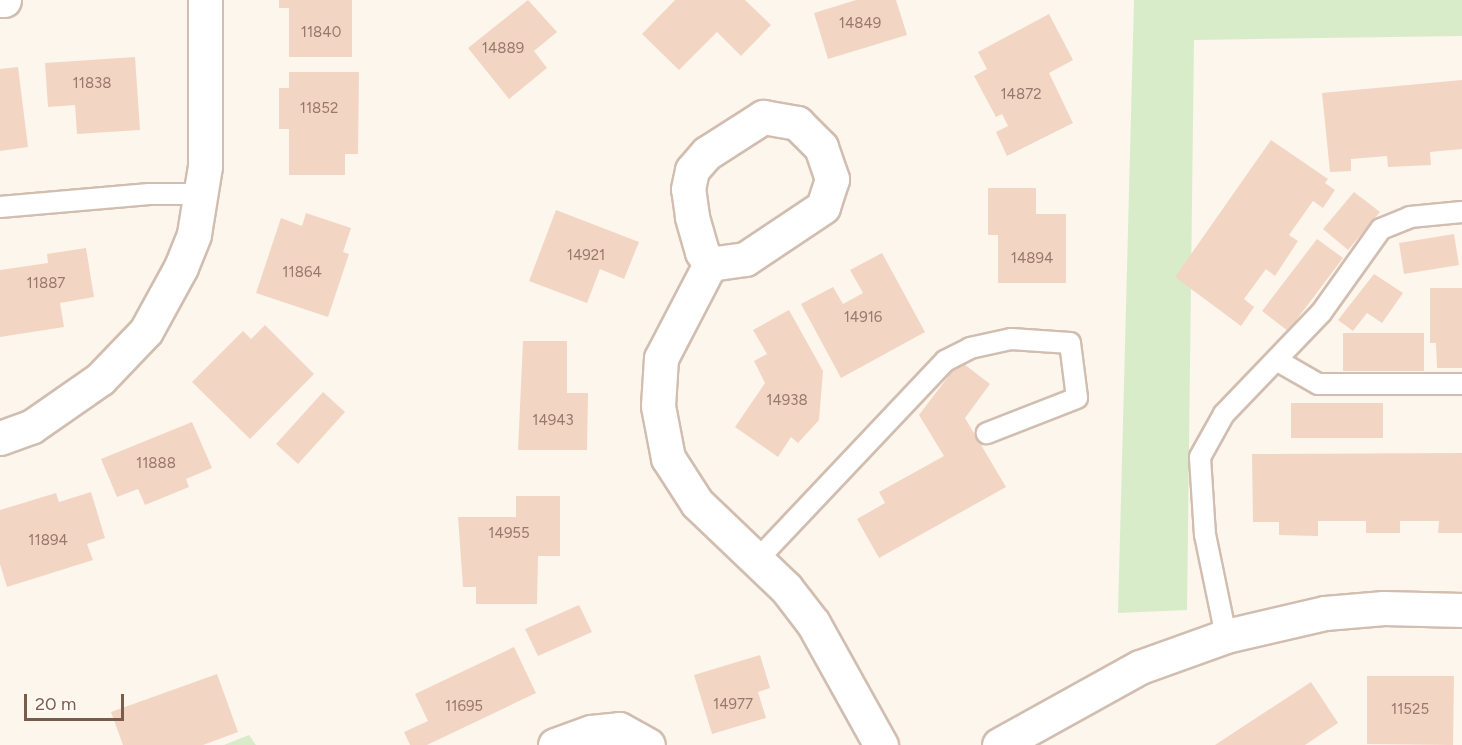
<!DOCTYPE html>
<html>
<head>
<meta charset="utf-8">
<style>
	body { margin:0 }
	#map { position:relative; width:1462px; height:745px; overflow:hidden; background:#fdf6ec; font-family:Figtree,sans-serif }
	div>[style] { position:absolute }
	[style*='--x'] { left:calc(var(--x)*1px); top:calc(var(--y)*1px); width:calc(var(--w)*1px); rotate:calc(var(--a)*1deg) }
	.green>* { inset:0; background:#d8ecc9 }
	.building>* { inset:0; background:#f3d5c3 }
	.roads { filter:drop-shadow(2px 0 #d1beb0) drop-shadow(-2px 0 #d1beb0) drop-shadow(0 2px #d1beb0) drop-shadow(0 -2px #d1beb0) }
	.lane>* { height:20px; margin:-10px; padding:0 10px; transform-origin:10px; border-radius:10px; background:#fff }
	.street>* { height:33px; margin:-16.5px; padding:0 16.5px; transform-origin:16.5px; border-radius:16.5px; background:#fff }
	.secondary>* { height:33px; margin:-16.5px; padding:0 16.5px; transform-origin:16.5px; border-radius:16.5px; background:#fff }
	span { translate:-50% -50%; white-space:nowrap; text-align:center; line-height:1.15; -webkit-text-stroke:6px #fffaf3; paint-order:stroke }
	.number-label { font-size:15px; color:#987a6a }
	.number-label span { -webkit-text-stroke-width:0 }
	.scale { position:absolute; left:24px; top:694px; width:100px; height:27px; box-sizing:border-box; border:3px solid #7a5c4d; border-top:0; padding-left:8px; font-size:18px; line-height:21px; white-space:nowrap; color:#7a5c4d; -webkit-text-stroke:4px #fffaf3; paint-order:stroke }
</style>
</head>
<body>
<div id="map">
	<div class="green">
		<div style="clip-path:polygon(1134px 0,1462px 0,1462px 36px,1194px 40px,1187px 610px,1118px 613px)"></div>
		<div style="clip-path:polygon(249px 735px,256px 745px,224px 745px)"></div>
	</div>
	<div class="building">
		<div style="clip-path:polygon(279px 0,352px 0,352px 57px,289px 57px,289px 8px,279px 8px)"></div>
		<div style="clip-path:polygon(528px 0,557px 32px,534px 51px,547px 68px,509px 99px,468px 48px)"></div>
		<div style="clip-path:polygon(675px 0,745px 0,771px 25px,741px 56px,717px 32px,679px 70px,642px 34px)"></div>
		<div style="clip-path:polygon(856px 0,896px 0,907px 35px,828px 59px,814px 13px)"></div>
		<div style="clip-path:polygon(1049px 14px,1073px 60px,1049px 73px,1073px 123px,1007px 156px,996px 132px,1008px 126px,1002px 114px,996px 117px,974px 76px,987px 69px,978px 52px)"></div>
		<div style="clip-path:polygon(135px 57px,140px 130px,77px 134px,75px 105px,48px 107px,45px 63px)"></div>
		<div style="clip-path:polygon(18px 67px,28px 147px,0 151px,0 69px)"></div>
		<div style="clip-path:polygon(289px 72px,359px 72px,358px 154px,345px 154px,345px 175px,289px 175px,289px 129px,279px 129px,279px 88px,289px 88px)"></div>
		<div style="clip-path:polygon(1462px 80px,1462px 149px,1430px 152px,1431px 165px,1388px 167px,1387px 156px,1351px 159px,1351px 171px,1330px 172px,1322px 93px)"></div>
		<div style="clip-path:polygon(1271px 140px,1328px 179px,1325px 183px,1335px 190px,1323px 208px,1313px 201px,1289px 235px,1298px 241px,1275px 276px,1266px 269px,1244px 299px,1254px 307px,1241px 326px,1175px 277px)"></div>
		<div style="clip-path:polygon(988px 188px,1036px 188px,1036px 214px,1066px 214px,1066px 283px,998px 283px,998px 235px,988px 235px)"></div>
		<div style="clip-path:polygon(1354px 192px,1380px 212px,1348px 250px,1323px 229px)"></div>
		<div style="clip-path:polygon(556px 210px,639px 242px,624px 279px,600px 269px,587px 303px,529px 281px)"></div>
		<div style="clip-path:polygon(306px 213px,351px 228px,343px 252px,349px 254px,328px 317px,256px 293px,281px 218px,302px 226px)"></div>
		<div style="clip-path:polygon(1454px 234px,1459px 265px,1404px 274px,1399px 243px)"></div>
		<div style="clip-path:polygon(1317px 239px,1343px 258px,1288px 331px,1262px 311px)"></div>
		<div style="clip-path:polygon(86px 248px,94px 297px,60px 303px,64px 327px,0 337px,0 270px,48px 263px,47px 254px)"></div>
		<div style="clip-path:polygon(882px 253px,925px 332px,841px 378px,801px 304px,833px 287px,843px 304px,863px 293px,850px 270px)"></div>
		<div style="clip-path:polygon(1374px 274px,1403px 293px,1382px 323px,1367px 313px,1353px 331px,1338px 320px)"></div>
		<div style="clip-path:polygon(1430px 288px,1462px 288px,1462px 368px,1437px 368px,1436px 343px,1430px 343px)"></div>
		<div style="clip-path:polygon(789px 310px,823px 371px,819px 420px,798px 443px,791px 437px,778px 457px,735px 427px,765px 383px,754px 361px,767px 354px,753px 330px)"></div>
		<div style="clip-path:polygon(265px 325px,314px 374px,250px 439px,192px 382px,243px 331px,251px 339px)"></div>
		<div style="clip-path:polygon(1343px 333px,1424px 333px,1424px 371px,1343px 371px)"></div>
		<div style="clip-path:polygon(523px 341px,567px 341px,567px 393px,588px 393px,587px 450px,518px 450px)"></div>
		<div style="clip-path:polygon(960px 361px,990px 384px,965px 418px,1006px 487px,879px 558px,857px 519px,885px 503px,879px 492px,944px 456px,919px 415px)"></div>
		<div style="clip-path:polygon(323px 392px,345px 412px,298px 464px,276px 444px)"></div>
		<div style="clip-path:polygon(1291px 403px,1383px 403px,1383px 438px,1291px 438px)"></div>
		<div style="clip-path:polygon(192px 422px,212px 468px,186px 479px,189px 487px,145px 505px,138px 489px,117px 497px,101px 459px)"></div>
		<div style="clip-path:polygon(1462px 453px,1462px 533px,1438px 533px,1439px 521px,1400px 521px,1400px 533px,1366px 533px,1366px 521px,1318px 521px,1318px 536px,1279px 535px,1279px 522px,1253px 522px,1252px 454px)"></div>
		<div style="clip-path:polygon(91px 492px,105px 538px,87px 544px,93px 560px,7px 587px,0 564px,0 510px,56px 493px,59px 502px)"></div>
		<div style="clip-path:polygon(516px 496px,560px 496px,560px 556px,538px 556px,537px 604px,476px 604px,476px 587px,463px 587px,458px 517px,516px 517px)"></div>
		<div style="clip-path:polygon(579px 605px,592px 632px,538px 656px,525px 629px)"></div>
		<div style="clip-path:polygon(514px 647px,536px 693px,427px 745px,410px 745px,404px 732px,428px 721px,415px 694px)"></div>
		<div style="clip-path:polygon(760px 655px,770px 688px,758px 692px,766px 718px,712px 734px,694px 675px)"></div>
		<div style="clip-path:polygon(217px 674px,238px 732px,203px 745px,123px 745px,111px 712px)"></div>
		<div style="clip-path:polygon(1367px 676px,1454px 676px,1453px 745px,1367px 744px)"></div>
		<div style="clip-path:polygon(1311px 682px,1338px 723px,1305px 745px,1215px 745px)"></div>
	</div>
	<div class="roads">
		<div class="lane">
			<div style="--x:0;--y:207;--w:150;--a:-5"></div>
			<div style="--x:149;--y:194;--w:53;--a:0"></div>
			<div style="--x:1278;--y:361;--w:46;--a:29.9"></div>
			<div style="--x:1318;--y:384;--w:144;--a:0"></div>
			<div style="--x:757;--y:560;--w:274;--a:-46.6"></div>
			<div style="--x:945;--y:361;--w:28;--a:-27"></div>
			<div style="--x:970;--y:348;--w:42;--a:-12.4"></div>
			<div style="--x:1011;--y:339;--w:59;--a:3.9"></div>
			<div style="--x:1070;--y:343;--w:55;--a:82.7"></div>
			<div style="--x:1077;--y:398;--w:97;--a:158.7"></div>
			<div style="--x:1226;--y:636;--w:103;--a:-101.7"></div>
			<div style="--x:1205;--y:535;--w:78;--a:-93.7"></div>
			<div style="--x:1200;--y:457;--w:49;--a:-60.8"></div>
			<div style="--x:1224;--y:414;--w:140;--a:-46.2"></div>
			<div style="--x:1321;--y:313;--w:103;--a:-54.5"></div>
			<div style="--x:1381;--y:229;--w:31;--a:-22"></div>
			<div style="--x:1410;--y:217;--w:52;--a:-5.5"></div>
		</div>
		<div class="street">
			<div style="--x:0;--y:0;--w:4;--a:0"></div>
			<div style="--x:763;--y:117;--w:35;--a:10"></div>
			<div style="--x:797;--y:123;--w:34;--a:45"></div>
			<div style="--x:821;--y:147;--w:34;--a:71"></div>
			<div style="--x:832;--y:179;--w:29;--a:108"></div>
			<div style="--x:823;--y:207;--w:94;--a:146.3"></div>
			<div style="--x:745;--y:259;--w:35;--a:172"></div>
			<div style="--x:710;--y:264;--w:14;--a:-124"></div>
			<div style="--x:702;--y:252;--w:37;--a:-106"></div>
			<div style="--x:692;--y:216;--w:27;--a:-98"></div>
			<div style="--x:688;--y:189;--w:19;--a:-78"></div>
			<div style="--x:692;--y:170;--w:23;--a:-49"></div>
			<div style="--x:707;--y:153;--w:67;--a:-32.7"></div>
			<div style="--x:710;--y:264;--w:106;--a:117.5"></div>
			<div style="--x:661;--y:358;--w:48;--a:93.6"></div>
			<div style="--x:658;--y:406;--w:53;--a:79.1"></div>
			<div style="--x:668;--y:458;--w:54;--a:57.2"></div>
			<div style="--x:697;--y:503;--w:123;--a:43.7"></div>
			<div style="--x:786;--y:588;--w:44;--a:52.4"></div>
			<div style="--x:813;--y:623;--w:140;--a:60.9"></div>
			<div style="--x:0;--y:438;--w:33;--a:-20"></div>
			<div style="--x:31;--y:427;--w:84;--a:-34.8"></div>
			<div style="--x:100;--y:379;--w:66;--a:-46.2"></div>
			<div style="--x:146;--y:331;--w:73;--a:-61.3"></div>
			<div style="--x:181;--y:267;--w:35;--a:-68"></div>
			<div style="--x:194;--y:234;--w:69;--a:-80.8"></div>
			<div style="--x:205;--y:166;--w:166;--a:-90"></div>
			<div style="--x:555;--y:745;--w:38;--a:-20"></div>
			<div style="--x:591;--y:732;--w:28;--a:-6"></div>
			<div style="--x:619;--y:729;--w:33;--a:29"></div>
		</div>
		<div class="secondary">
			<div style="--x:999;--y:745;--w:161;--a:-29"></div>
			<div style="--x:1140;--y:667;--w:91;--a:-19.8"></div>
			<div style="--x:1226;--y:636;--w:102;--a:-13.1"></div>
			<div style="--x:1325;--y:613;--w:59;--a:-4.8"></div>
			<div style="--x:1384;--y:608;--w:78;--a:1.5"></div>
		</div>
	</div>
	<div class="number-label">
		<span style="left:860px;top:24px">14849</span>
		<span style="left:321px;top:33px">11840</span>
		<span style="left:503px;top:49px">14889</span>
		<span style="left:92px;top:84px">11838</span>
		<span style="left:1021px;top:95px">14872</span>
		<span style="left:319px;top:109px">11852</span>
		<span style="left:586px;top:256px">14921</span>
		<span style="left:1032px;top:259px">14894</span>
		<span style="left:302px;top:273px">11864</span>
		<span style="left:46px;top:284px">11887</span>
		<span style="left:863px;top:318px">14916</span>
		<span style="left:787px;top:401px">14938</span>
		<span style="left:553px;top:421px">14943</span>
		<span style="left:156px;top:464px">11888</span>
		<span style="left:509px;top:534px">14955</span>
		<span style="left:48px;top:541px">11894</span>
		<span style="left:733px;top:705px">14977</span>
		<span style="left:464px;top:707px">11695</span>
		<span style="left:1410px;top:710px">11525</span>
	</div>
	<div class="scale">20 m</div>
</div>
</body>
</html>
